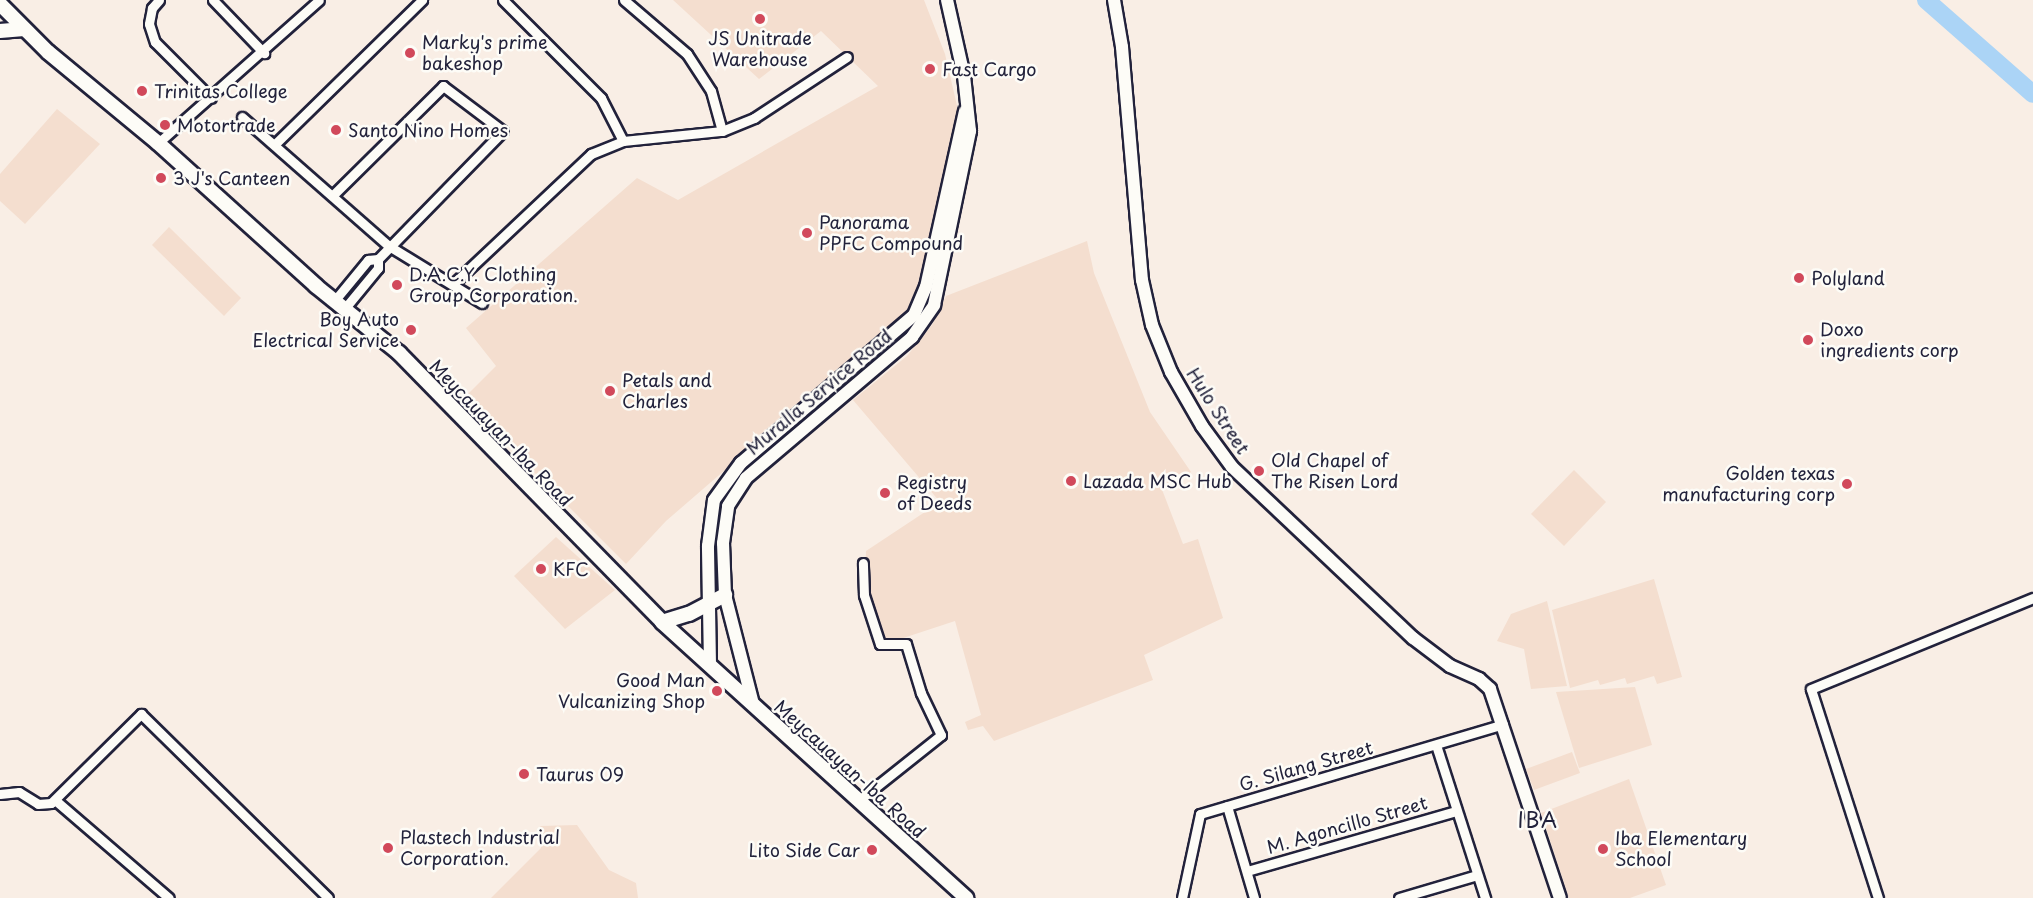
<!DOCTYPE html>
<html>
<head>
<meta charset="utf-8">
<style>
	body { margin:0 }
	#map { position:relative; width:2033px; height:898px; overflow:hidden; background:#f9eee5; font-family:"Playpen Sans",sans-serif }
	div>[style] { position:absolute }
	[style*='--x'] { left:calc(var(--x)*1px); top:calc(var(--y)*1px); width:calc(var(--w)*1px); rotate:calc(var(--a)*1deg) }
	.built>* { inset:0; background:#f4decf }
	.river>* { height:18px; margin:-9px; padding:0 9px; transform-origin:9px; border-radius:9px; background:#abd4f6 }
	.roads { filter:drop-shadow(2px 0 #22223b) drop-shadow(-2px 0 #22223b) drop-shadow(0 2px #22223b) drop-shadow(0 -2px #22223b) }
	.minor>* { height:9px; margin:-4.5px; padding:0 4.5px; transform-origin:4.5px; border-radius:4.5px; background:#fdfcf7 }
	.tertiary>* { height:12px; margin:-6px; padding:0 6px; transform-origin:6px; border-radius:6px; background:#fdfcf7 }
	.secondary>* { height:14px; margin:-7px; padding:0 7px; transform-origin:7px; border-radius:7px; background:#fdfcf7 }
	.dots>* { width:16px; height:16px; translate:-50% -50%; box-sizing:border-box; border:3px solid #fdfcf7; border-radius:50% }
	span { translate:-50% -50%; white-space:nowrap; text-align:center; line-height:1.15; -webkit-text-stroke:5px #fdfcf7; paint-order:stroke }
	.poi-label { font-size:18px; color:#22223b }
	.left { translate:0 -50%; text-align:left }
	.right { translate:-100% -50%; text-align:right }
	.street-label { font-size:18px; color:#22223b }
	.quarter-label { font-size:21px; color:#22223b; letter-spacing:1.5px }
</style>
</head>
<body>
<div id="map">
	<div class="built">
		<div style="clip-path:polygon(673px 0,924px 0,945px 54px,958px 110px,923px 277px,908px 312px,666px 521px,626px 564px,462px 400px,496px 366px,466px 328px,637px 178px,678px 200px,878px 86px,821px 31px,759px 79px)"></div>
		<div style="clip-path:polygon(57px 109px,100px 144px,25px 224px,0 201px,0 174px)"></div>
		<div style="clip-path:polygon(169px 227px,241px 298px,224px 316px,152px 245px)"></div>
		<div style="clip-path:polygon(1087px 241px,1094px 273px,1150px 412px,1191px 472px,1161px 487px,1183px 544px,1198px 539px,1223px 618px,1144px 655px,1153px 680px,994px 741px,983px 726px,968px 730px,965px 722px,981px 715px,955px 621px,885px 644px,865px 593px,866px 551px,940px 502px,853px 400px,907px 356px,932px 325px,946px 296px)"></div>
		<div style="clip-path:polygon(1574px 470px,1606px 502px,1564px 546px,1531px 514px)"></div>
		<div style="clip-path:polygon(556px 537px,615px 590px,565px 629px,514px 576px)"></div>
		<div style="clip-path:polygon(1654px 579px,1682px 677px,1657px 684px,1654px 676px,1627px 684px,1625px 678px,1600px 685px,1598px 680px,1570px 688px,1552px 610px)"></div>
		<div style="clip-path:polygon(1547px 601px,1567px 686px,1531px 689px,1524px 649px,1497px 641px,1511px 614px)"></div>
		<div style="clip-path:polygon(1635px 687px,1652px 745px,1579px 768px,1556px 692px)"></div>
		<div style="clip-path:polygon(1572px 752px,1580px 773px,1534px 790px,1526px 769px)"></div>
		<div style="clip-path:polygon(1629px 779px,1666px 885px,1630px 898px,1569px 898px,1541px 813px)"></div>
		<div style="clip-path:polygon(577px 825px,609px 870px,636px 883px,638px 898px,491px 898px,541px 848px,540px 826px)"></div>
	</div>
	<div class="river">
		<div style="--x:1926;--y:0;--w:142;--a:41.3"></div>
	</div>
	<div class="roads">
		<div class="minor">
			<div style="--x:159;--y:0;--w:11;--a:131"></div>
			<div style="--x:152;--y:8;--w:16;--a:101"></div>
			<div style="--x:149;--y:24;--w:19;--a:72"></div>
			<div style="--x:155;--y:42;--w:79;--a:45"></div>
			<div style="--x:213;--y:0;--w:74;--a:46.1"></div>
			<div style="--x:503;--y:0;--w:139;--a:45"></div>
			<div style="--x:601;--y:98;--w:48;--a:62.9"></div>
			<div style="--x:624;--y:0;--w:83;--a:40.6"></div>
			<div style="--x:687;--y:54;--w:44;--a:57"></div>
			<div style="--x:711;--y:91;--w:41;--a:74.6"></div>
			<div style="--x:242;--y:117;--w:196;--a:41.3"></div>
			<div style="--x:389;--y:246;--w:109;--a:31.5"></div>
			<div style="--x:158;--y:143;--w:215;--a:-41.6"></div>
			<div style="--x:275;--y:144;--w:206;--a:-44.4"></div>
			<div style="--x:333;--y:195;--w:155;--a:-44.7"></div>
			<div style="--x:443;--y:86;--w:75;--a:36.9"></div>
			<div style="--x:503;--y:131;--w:179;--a:134.3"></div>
			<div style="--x:378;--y:259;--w:9;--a:90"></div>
			<div style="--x:378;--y:268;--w:52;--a:129.5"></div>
			<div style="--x:453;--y:284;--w:190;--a:-43.3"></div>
			<div style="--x:591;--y:154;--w:35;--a:-22"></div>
			<div style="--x:623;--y:141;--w:100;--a:-5.8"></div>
			<div style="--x:722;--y:131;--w:35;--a:-22"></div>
			<div style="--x:754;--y:118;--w:111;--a:-33.3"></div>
			<div style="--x:335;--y:300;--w:52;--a:-50.5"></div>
			<div style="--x:368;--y:260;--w:10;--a:-6"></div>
			<div style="--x:1436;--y:745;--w:161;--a:72.2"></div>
			<div style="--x:0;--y:794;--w:19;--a:-6"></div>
			<div style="--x:19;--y:792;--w:22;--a:32"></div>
			<div style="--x:38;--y:804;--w:13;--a:-4"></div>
			<div style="--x:51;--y:803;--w:127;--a:-44.7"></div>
			<div style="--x:141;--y:714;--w:262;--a:44.5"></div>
			<div style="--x:55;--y:800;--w:150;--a:40.7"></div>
			<div style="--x:858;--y:801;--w:106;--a:-38.5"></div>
			<div style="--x:941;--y:735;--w:47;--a:-115.5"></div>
			<div style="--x:921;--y:693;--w:51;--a:-107"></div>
			<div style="--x:906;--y:644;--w:26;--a:180"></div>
			<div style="--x:880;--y:644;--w:52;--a:-108.1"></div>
			<div style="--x:864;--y:595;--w:32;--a:-92"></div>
			<div style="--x:1227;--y:806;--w:96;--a:73.6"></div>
			<div style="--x:1247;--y:871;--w:217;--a:-16"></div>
			<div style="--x:1182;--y:898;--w:86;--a:-77.9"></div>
			<div style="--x:1200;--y:814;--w:316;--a:-16.5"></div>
			<div style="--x:1399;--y:898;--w:81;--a:-16.4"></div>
			<div style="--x:1878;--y:898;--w:219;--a:-107.8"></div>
			<div style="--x:1811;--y:689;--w:240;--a:-22.3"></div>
		</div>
		<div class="tertiary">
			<div style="--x:1114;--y:0;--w:48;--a:80.3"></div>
			<div style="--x:1122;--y:47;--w:234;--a:85.1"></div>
			<div style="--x:1142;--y:280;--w:46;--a:77.5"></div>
			<div style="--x:1152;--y:325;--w:51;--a:68"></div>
			<div style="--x:1171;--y:372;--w:62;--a:60.1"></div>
			<div style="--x:1202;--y:426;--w:51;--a:53.8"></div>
			<div style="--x:1232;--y:467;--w:249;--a:43.4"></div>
			<div style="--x:1413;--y:638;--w:46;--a:37.1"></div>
			<div style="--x:1450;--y:666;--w:32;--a:24"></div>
			<div style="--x:1479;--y:679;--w:15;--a:42"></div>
			<div style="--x:1490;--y:689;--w:220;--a:71.5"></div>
			<div style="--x:710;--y:664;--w:118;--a:-91"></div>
			<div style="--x:708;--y:546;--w:46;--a:-82.6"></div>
			<div style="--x:714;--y:500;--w:46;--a:-53.9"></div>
			<div style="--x:741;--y:463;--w:228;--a:-40.5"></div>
			<div style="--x:914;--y:315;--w:30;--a:-67"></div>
			<div style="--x:926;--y:287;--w:180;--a:-77.5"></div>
			<div style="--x:753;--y:704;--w:113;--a:-104.4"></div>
			<div style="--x:725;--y:595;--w:52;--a:-92.2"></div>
			<div style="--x:723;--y:543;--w:37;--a:-82"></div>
			<div style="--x:728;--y:506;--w:33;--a:-57"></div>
			<div style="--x:746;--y:478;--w:218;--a:-40.3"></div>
			<div style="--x:912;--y:337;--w:39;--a:-55"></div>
			<div style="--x:934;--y:305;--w:178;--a:-78.3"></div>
			<div style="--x:970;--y:131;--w:55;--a:-96.2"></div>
			<div style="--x:964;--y:76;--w:78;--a:-102.6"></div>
		</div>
		<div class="secondary">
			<div style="--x:0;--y:4;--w:68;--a:45"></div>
			<div style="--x:48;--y:52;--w:143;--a:39.6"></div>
			<div style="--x:158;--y:143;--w:213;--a:42.1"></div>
			<div style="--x:316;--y:286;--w:107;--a:38.9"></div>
			<div style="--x:399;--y:353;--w:376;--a:45.6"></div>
			<div style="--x:662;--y:622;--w:411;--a:42.2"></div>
			<div style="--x:0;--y:31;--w:24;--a:-5"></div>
			<div style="--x:662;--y:622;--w:28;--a:-17"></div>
			<div style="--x:689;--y:614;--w:41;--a:-27.8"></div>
		</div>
	</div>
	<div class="dots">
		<div style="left:760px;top:19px;background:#d1495b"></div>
		<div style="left:410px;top:53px;background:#d1495b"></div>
		<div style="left:930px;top:69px;background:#d1495b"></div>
		<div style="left:142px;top:91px;background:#d1495b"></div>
		<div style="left:165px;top:125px;background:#d1495b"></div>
		<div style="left:336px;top:130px;background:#d1495b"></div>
		<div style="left:161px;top:178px;background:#d1495b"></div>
		<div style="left:807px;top:233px;background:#d1495b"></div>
		<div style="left:1799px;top:278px;background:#d1495b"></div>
		<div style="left:397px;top:285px;background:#d1495b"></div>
		<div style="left:411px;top:330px;background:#d1495b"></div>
		<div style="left:1808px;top:340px;background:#d1495b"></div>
		<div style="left:610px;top:391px;background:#d1495b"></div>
		<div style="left:1259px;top:471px;background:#d1495b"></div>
		<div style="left:1071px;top:481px;background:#d1495b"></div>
		<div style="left:1847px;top:484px;background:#d1495b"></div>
		<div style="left:885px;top:493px;background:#d1495b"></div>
		<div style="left:541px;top:569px;background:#d1495b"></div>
		<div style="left:717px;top:691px;background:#d1495b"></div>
		<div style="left:524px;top:774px;background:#d1495b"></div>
		<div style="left:388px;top:848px;background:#d1495b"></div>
		<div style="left:1603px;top:849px;background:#d1495b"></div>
		<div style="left:872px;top:850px;background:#d1495b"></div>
	</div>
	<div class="poi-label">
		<span style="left:760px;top:49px">JS Unitrade<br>Warehouse</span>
		<span class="left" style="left:422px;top:53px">Marky's prime<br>bakeshop</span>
		<span class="left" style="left:942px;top:69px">Fast Cargo</span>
		<span class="left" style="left:154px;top:91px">Trinitas College</span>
		<span class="left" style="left:177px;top:125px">Motortrade</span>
		<span class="left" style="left:348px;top:130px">Santo Nino Homes</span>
		<span class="left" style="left:173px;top:178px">3 J's Canteen</span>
		<span class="left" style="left:819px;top:233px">Panorama<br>PPFC Compound</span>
		<span class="left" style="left:409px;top:285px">D.A.C.Y. Clothing<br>Group Corporation.</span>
		<span class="left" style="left:1811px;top:278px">Polyland</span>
		<span class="right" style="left:399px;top:330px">Boy Auto<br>Electrical Service</span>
		<span class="left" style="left:1820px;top:340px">Doxo<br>ingredients corp</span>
		<span class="left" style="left:622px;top:391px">Petals and<br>Charles</span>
		<span class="left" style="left:1271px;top:471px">Old Chapel of<br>The Risen Lord</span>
		<span class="right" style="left:1835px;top:484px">Golden texas<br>manufacturing corp</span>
		<span class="left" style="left:1083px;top:481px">Lazada MSC Hub</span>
		<span class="left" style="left:897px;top:493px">Registry<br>of Deeds</span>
		<span class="left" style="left:553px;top:569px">KFC</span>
		<span class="right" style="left:705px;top:691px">Good Man<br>Vulcanizing Shop</span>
		<span class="left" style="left:536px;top:774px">Taurus 09</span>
		<span class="left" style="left:400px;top:848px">Plastech Industrial<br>Corporation.</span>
		<span class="left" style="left:1615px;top:849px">Iba Elementary<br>School</span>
		<span class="right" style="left:860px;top:850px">Lito Side Car</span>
	</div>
	<div class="street-label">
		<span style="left:819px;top:392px;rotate:-40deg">Muralla Service Road</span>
		<span style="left:1218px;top:411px;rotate:57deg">Hulo Street</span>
		<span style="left:501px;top:433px;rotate:46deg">Meycauayan-Iba Road</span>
		<span style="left:1306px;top:766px;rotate:-16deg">G. Silang Street</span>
		<span style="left:850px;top:769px;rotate:42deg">Meycauayan-Iba Road</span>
		<span style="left:1347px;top:825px;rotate:-16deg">M. Agoncillo Street</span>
	</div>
	<div class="quarter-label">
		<span style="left:1538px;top:819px">IBA</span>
	</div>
</div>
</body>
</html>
